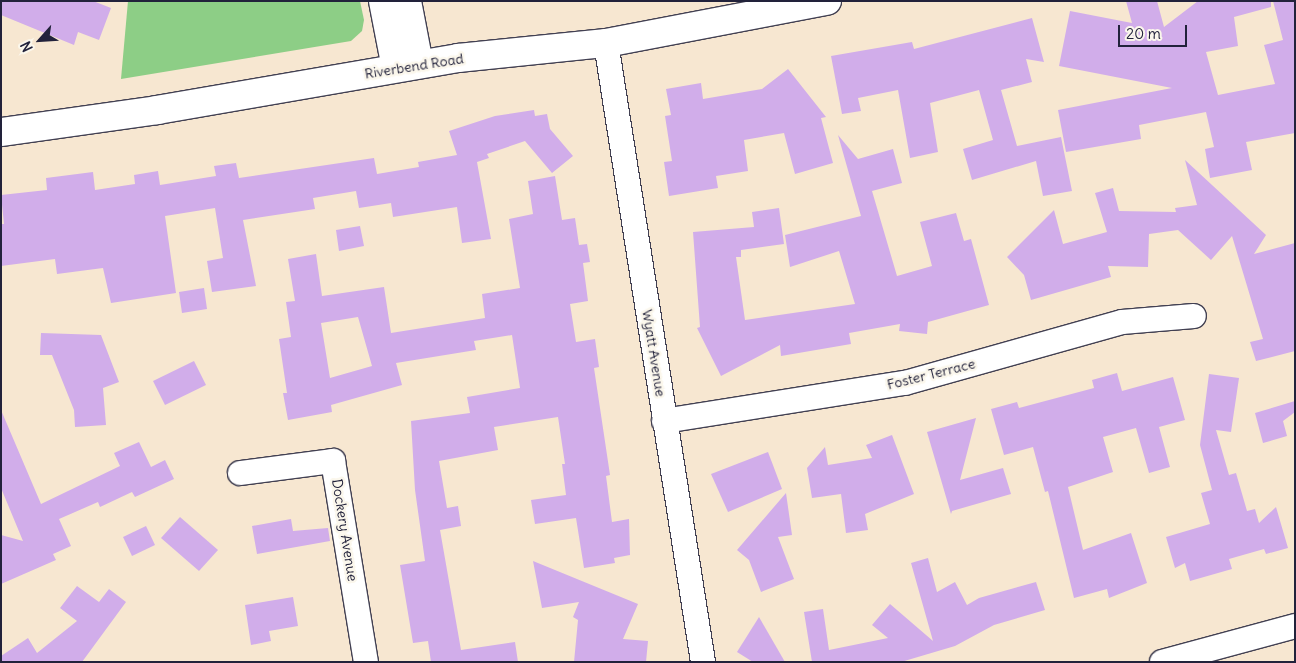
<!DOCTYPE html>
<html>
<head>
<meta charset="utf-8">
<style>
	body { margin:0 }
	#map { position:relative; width:1296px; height:663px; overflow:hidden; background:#f7e7d1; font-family:Delius,sans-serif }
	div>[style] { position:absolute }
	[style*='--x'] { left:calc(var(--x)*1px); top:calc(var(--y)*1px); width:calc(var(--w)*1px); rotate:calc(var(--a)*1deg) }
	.green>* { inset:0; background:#8dce86 }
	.building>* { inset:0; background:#d1adea }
	.roads { filter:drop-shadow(1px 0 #424052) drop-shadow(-1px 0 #424052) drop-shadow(0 1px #424052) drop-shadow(0 -1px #424052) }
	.minor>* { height:24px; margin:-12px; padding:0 12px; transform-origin:12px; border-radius:12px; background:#fff }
	.secondary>* { height:28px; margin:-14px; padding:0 14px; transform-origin:14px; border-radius:14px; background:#fff }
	span { translate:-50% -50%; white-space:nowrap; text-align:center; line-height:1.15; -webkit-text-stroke:5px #fbf7ec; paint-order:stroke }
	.street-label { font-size:14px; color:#22223b }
	.frame { position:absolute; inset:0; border:2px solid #22223b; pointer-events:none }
	.north { position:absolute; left:15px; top:15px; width:50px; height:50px; -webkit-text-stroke:4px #fbf7ec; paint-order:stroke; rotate:244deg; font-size:14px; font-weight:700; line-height:20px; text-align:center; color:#22223b }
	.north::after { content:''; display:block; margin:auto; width:18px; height:22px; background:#22223b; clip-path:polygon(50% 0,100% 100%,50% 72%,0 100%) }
	.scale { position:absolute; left:1118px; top:25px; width:69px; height:22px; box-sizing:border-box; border:2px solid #22223b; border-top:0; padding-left:6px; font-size:15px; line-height:18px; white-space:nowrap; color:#22223b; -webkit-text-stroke:4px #fbf7ec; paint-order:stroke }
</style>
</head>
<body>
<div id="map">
	<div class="green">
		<div style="clip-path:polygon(128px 1px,360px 1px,364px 20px,362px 31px,351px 41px,121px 79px)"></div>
	</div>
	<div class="building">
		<div style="clip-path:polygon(1px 1px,93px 1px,111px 8px,99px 40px,78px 32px,74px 45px,1px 15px)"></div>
		<div style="clip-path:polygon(1126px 1px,1157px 1px,1164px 27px,1198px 1px,1271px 1px,1271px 7px,1234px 17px,1238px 46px,1206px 52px,1218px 95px,1275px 84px,1264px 45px,1283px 40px,1273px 1px,1295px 1px,1295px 133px,1246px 142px,1252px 170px,1210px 178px,1205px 149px,1214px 147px,1206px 112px,1139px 125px,1141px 139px,1066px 152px,1058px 110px,1172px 88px,1059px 66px,1070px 11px,1132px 23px)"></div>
		<div style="clip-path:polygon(1032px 18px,1044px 62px,1026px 59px,1032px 82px,1001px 90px,1017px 146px,1061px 137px,1072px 191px,1043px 196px,1036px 161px,972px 180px,963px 149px,993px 140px,979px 90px,930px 103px,938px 152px,910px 158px,898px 90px,858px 98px,861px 111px,842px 114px,831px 56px,912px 42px,914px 49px)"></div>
		<div style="clip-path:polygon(788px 69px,826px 117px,821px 118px,833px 163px,795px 174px,784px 133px,744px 140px,748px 171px,716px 176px,718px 188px,669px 196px,664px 162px,672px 161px,665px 116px,671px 115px,666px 89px,701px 83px,703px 99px,762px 89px)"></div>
		<div style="clip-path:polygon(534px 110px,535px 116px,547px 114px,550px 129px,573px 156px,552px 173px,525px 141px,487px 154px,489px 158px,477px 162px,491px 239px,462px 243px,457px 207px,393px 217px,391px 203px,359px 208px,356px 191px,313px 198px,315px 209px,243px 220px,256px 286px,212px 292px,207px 261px,223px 258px,215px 208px,165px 216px,176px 293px,111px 303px,103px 268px,57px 274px,55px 259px,1px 266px,1px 224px,4px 224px,1px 195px,47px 190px,46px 178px,93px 172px,95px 190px,135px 184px,134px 175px,158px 171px,160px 185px,216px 176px,214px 166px,236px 163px,239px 178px,374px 158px,377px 174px,419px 167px,418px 162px,457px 155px,449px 131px,495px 116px)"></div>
		<div style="clip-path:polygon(838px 135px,858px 159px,893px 149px,902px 183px,872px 191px,897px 276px,932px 266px,920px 222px,956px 213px,964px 241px,971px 239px,989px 305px,928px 322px,927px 334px,899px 331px,900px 324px,849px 333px,851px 344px,781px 356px,780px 345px,721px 376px,697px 328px,700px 327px,693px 232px,754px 227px,752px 212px,779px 208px,784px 244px,741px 250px,741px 257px,736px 257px,745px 320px,855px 304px,839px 251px,790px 267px,785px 235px,861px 216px)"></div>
		<div style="clip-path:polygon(1185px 160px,1266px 235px,1254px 254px,1295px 243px,1295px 351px,1256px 361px,1250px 342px,1263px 339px,1232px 236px,1211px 260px,1178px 230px,1149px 234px,1148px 267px,1108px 266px,1111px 277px,1031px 300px,1024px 275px,1007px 257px,1054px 210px,1063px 244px,1107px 232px,1095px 193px,1113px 188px,1119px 211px,1176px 212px,1175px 208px,1197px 205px)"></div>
		<div style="clip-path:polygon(evenodd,555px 176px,562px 220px,575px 218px,579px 245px,587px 244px,590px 262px,583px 263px,588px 301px,570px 304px,576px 342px,595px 339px,599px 367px,594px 368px,610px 475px,606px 476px,612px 522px,629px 519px,630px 555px,614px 558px,615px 563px,584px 568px,576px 518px,535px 524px,531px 500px,566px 495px,562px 464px,565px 464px,558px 417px,494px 427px,498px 450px,439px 461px,447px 508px,458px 506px,461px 526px,440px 530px,461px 650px,515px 642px,518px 662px,431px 662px,428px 641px,413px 643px,400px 565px,425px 561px,415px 490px,411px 421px,470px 413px,467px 397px,520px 388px,512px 335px,474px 341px,476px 350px,396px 363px,402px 385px,331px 405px,332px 412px,288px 420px,283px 393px,287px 393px,279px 339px,291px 337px,286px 302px,295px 301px,288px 259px,316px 254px,322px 296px,384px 287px,391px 333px,485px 318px,482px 294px,520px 288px,509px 219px,533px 214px,528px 181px,555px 176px,358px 317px,372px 366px,330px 378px,321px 323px,358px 317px)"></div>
		<div style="clip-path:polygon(360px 226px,364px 246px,339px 251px,336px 230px)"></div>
		<div style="clip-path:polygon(204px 288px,207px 309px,182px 313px,179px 292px)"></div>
		<div style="clip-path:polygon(41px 333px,101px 335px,119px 382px,103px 388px,106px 425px,75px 427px,74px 410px,52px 355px,40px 355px)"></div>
		<div style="clip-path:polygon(194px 361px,206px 385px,165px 405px,153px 381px)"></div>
		<div style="clip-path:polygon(1117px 373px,1122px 391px,1173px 377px,1185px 420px,1159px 427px,1170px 467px,1149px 473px,1136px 428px,1103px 437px,1113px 472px,1068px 487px,1083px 550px,1131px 533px,1147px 583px,1109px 598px,1107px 589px,1074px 598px,1048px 491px,1045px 492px,1033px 447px,1004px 455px,991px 409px,1017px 402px,1019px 408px,1094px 388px,1092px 380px)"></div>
		<div style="clip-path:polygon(1209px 374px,1239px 378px,1231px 432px,1216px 430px,1229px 475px,1236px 473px,1247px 511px,1255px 509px,1259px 523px,1276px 507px,1288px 548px,1266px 554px,1264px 549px,1229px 559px,1232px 569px,1190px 581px,1185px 563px,1175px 568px,1166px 537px,1210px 524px,1201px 493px,1212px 490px,1200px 445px)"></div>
		<div style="clip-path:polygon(1295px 401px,1295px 412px,1283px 421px,1287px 436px,1263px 443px,1255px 413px)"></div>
		<div style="clip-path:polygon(1px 410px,41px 504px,120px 466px,114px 453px,139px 442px,151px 467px,165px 460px,174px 479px,135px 497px,132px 492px,100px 507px,98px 502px,59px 519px,71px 546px,53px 554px,56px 560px,1px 584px,1px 535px,23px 541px,1px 488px)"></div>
		<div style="clip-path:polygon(976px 418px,960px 480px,1003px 468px,1011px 494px,952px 511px,951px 514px,927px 432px)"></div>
		<div style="clip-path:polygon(892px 435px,914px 494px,865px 514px,868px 530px,846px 533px,841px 494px,812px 498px,807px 468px,825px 447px,828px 465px,872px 458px,866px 445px)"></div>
		<div style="clip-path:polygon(768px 452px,782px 489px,728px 512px,711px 474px)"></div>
		<div style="clip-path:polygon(786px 493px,792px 535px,778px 537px,794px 579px,761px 592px,749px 560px,737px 550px)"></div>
		<div style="clip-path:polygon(180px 517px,218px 550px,199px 571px,161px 538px)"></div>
		<div style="clip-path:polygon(291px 519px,293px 531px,328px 528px,330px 541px,257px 554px,252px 526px)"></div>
		<div style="clip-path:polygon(146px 526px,155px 545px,132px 556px,123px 537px)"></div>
		<div style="clip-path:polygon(928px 558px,937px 592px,955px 582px,967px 605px,979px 598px,1036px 582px,1045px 610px,994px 625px,955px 646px,901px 662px,812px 662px,804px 612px,823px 609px,829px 650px,888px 638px,872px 625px,890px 604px,933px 641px,911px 563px)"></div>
		<div style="clip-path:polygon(533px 561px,638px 604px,623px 639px,648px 641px,646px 662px,574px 662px,578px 620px,573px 617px,579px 602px,542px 608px)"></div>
		<div style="clip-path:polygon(77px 586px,99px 602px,109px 589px,126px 602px,82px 662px,1px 662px,1px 656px,28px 638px,37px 653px,77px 621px,60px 608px)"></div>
		<div style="clip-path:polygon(293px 597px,298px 626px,269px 631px,271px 641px,251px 645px,245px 605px)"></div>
		<div style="clip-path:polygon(759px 617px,785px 662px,753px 662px,737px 652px)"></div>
	</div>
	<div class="roads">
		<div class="minor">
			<div style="--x:606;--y:43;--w:627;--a:81.09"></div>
			<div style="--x:664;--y:421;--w:244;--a:-9"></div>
			<div style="--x:905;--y:383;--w:225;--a:-15.7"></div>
			<div style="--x:1122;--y:322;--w:72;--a:-4.8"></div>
			<div style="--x:240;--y:473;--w:94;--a:-7.4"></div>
			<div style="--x:333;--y:461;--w:204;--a:80.7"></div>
			<div style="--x:1162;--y:662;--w:138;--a:-15.1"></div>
		</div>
		<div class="secondary">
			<div style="--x:383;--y:1;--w:68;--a:79"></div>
			<div style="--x:407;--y:1;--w:64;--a:79.2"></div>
			<div style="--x:1;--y:132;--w:158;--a:-8"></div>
			<div style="--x:157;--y:110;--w:305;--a:-9.8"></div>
			<div style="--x:458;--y:58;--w:149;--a:-5.8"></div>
			<div style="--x:606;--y:43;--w:225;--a:-10.8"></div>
		</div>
	</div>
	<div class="street-label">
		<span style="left:414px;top:66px;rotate:-9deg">Riverbend Road</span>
		<span style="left:654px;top:353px;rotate:81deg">Wyatt Avenue</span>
		<span style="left:931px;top:374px;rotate:-14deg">Foster Terrace</span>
		<span style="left:345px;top:530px;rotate:81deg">Dockery Avenue</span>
	</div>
	<div class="frame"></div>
	<div class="north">N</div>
	<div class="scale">20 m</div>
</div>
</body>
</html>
